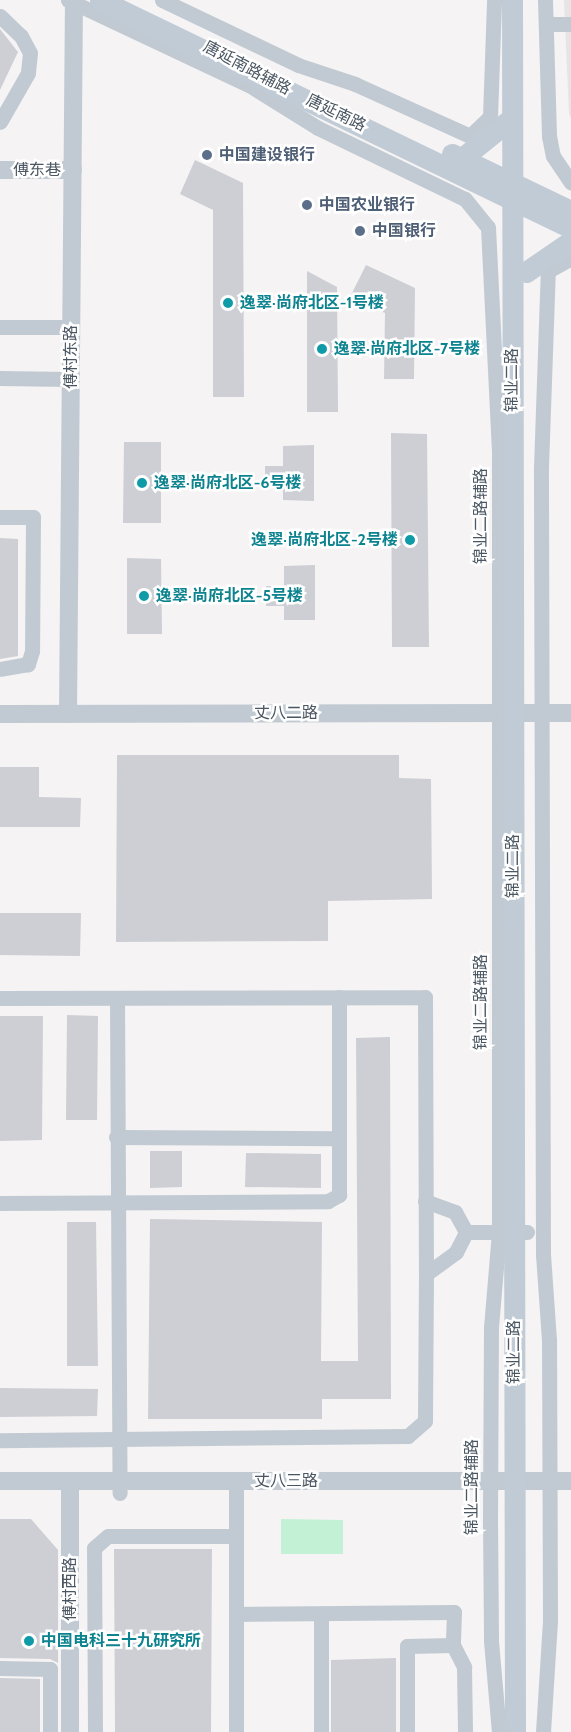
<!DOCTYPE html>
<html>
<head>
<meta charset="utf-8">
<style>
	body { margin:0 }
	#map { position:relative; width:571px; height:1732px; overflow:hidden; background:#f5f3f3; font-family:Cabin,"Noto Sans SC",sans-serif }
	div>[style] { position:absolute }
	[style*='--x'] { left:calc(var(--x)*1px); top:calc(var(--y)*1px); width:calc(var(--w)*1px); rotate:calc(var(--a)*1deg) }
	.education>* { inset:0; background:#e6e4e5 }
	.green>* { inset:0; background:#c3f1d5 }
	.building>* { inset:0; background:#cdcfd5 }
	.minor>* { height:15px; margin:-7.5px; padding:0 7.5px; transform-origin:7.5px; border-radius:7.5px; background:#c1cad2 }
	.tertiary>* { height:18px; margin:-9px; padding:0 9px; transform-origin:9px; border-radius:9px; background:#c1cad2 }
	.secondary>* { height:21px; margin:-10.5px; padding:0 10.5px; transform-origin:10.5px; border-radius:10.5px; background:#c1cbd6 }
	.dots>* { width:16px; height:16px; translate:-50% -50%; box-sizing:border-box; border:3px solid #fff; border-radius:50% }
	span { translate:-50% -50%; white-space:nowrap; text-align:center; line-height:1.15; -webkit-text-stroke:5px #fff; paint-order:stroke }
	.street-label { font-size:16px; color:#4a5661 }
	.service-label { font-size:16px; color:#4e5e75; font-weight:700 }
	.left { translate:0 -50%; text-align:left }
	.culture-label { font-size:16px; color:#0d838f; font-weight:700 }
	.right { translate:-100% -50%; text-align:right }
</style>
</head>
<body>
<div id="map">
	<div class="education">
		<div style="clip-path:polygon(564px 0,571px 0,571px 118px,569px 114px)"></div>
	</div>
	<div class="green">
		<div style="clip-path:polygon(281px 1519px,343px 1520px,343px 1554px,281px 1554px)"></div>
	</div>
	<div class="building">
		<div style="clip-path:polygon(0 29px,18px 52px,0 90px)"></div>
		<div style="clip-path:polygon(195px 160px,243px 183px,244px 397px,213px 397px,213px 210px,180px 194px)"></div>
		<div style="clip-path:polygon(366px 265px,415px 288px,414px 379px,384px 379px,385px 313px,350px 297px)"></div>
		<div style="clip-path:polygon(307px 271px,337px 287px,338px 412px,307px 412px)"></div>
		<div style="clip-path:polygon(391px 433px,427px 434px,429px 647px,392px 647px)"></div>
		<div style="clip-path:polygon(124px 442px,161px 442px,161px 523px,123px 523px)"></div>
		<div style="clip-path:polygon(314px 445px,314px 501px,283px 500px,283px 487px,265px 487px,265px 466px,283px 466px,283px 446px)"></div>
		<div style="clip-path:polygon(0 538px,18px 539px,18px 656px,0 659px)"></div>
		<div style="clip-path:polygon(127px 558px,161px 559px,162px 634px,127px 634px)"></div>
		<div style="clip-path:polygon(315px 565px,315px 620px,284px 620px,284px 606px,266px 606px,266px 586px,284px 586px,284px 566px)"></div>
		<div style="clip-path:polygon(117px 755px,399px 755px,399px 778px,431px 779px,432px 899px,328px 901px,328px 941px,116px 942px)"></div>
		<div style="clip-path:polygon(0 767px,39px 767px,39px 797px,81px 798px,80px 827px,0 827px)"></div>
		<div style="clip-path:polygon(0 913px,81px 913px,80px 956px,0 955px)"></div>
		<div style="clip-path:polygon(67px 1015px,98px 1016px,97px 1120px,66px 1120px)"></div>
		<div style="clip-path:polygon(0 1016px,43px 1016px,42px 1140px,0 1141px)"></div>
		<div style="clip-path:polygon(390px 1037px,391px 1399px,322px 1399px,322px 1419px,148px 1419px,150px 1219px,322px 1222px,321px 1361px,358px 1361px,356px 1038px)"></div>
		<div style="clip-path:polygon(150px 1151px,182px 1151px,182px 1187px,150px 1188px)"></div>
		<div style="clip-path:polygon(246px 1153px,321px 1154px,321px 1188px,245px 1187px)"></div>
		<div style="clip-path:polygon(67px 1222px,96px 1222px,98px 1366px,67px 1366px)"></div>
		<div style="clip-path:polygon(0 1388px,98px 1389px,97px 1416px,0 1417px)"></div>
		<div style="clip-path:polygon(0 1519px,31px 1519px,58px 1550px,58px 1663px,50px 1659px,0 1658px)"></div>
		<div style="clip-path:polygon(114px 1549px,212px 1549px,211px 1732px,115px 1732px)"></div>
		<div style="clip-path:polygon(396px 1658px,396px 1732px,331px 1732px,331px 1660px)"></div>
		<div style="clip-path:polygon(0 1678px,40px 1679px,40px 1732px,0 1732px)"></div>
	</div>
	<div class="minor">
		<div style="--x:68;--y:0;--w:200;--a:25.2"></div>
		<div style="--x:249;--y:85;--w:81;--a:31.9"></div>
		<div style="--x:318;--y:128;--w:163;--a:25.8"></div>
		<div style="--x:465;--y:199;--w:36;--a:51"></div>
		<div style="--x:488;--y:227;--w:223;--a:87.2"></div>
		<div style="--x:499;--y:450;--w:782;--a:90"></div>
		<div style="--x:499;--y:1232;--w:95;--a:94.8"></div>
		<div style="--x:491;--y:1327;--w:194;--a:90.3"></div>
		<div style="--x:490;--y:1521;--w:120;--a:89.5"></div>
		<div style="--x:491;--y:1641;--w:91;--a:85"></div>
		<div style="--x:162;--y:0;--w:151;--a:25.5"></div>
		<div style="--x:298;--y:65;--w:60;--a:18.4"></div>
		<div style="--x:355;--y:84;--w:126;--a:24.3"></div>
		<div style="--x:470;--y:136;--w:28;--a:-44"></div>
		<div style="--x:490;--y:117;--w:117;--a:-88"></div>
		<div style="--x:545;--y:0;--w:136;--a:88.3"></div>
		<div style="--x:549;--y:136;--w:20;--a:79"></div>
		<div style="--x:553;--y:156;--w:32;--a:56"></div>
		<div style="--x:0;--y:16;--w:29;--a:44"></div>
		<div style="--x:21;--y:36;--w:19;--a:62"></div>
		<div style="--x:30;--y:53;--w:20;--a:96"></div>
		<div style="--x:28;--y:73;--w:56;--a:119.7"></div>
		<div style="--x:547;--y:24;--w:24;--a:0"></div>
		<div style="--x:0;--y:327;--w:72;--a:0"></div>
		<div style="--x:0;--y:378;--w:71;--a:0.8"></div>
		<div style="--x:0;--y:517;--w:33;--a:0"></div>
		<div style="--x:33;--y:517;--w:134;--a:90.4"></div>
		<div style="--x:32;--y:651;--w:14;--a:107"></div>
		<div style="--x:28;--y:664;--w:28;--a:170"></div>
		<div style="--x:0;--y:998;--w:425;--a:-0.1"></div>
		<div style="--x:425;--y:997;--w:277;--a:89.8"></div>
		<div style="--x:426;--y:1274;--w:147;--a:90.4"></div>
		<div style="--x:425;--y:1421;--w:23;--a:139"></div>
		<div style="--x:408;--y:1436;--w:408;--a:179.4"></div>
		<div style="--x:117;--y:998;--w:495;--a:89.7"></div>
		<div style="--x:116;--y:1137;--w:223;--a:0.3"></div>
		<div style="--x:425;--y:1201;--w:32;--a:20"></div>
		<div style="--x:455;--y:1212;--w:23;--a:61"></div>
		<div style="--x:0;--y:1203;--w:328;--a:-0.3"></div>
		<div style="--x:328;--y:1201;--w:13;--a:-29"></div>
		<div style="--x:339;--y:1195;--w:198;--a:-90"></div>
		<div style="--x:466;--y:1232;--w:61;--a:0"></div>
		<div style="--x:426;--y:1274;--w:37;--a:-36"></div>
		<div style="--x:456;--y:1252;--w:22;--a:-63"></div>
		<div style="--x:236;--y:1481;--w:251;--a:90"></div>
		<div style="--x:236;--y:1614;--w:218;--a:-0.5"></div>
		<div style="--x:454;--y:1612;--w:33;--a:92"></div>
		<div style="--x:453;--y:1645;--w:25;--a:63"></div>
		<div style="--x:464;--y:1667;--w:65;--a:89.1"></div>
		<div style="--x:0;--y:1668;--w:50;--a:1.1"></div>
		<div style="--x:50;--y:1669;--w:63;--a:90"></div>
		<div style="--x:95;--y:1732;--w:184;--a:-90.3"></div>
		<div style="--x:94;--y:1548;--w:18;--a:-41"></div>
		<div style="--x:108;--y:1536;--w:128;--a:0"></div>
		<div style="--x:321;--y:1732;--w:118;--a:-90"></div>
		<div style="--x:407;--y:1732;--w:86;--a:-90"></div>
		<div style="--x:407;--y:1646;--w:46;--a:-1.2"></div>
		<div style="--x:543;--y:1732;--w:112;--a:-86.4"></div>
		<div style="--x:550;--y:1620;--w:280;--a:-90.2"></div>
		<div style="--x:549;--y:1340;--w:85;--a:-94"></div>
		<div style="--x:543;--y:1255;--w:788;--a:-90.15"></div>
		<div style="--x:541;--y:467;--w:196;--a:-88"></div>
		<div style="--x:548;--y:271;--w:26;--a:-29"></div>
	</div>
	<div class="tertiary">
		<div style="--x:0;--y:170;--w:73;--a:0"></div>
		<div style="--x:0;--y:714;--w:571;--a:-0.1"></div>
		<div style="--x:68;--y:714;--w:714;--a:-89.52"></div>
		<div style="--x:0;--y:1481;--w:571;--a:0"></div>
		<div style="--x:70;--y:1732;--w:251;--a:-90"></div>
	</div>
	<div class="secondary">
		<div style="--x:100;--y:0;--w:523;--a:25.83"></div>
		<div style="--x:512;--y:0;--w:1732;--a:89.9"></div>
		<div style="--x:452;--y:154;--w:132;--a:25.6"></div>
		<div style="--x:461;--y:159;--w:65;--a:-38.8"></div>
		<div style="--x:526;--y:272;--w:55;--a:-34.6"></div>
	</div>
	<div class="dots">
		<div style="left:207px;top:155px;background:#5c6f8a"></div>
		<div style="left:307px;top:205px;background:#5c6f8a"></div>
		<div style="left:360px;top:231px;background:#5c6f8a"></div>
		<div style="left:228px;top:303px;background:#0f9aa8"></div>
		<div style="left:322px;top:349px;background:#0f9aa8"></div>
		<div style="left:142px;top:483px;background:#0f9aa8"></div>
		<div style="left:410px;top:540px;background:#0f9aa8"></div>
		<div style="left:144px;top:596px;background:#0f9aa8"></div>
		<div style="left:29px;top:1641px;background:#0f9aa8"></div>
	</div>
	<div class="street-label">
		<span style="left:247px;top:68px;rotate:28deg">唐延南路辅路</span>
		<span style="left:336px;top:113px;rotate:26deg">唐延南路</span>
		<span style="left:37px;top:170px">傅东巷</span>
		<span style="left:71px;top:357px;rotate:-90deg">傅村东路</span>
		<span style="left:512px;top:380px;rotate:-90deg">锦业二路</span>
		<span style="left:481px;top:516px;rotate:-90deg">锦业二路辅路</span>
		<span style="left:286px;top:713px">丈八二路</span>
		<span style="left:513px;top:866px;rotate:-90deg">锦业二路</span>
		<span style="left:481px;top:1002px;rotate:-90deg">锦业二路辅路</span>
		<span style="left:514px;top:1352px;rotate:-90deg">锦业二路</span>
		<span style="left:286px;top:1481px">丈八三路</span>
		<span style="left:472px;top:1487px;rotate:-90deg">锦业二路辅路</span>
		<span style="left:70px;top:1589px;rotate:-90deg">傅村西路</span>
	</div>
	<div class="service-label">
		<span class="left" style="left:219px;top:155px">中国建设银行</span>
		<span class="left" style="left:319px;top:205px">中国农业银行</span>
		<span class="left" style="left:372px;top:231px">中国银行</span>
	</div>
	<div class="culture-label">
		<span class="left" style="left:240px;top:303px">逸翠·尚府北区-1号楼</span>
		<span class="left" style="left:334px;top:349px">逸翠·尚府北区-7号楼</span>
		<span class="left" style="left:154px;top:483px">逸翠·尚府北区-6号楼</span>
		<span class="right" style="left:398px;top:540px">逸翠·尚府北区-2号楼</span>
		<span class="left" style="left:156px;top:596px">逸翠·尚府北区-5号楼</span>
		<span class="left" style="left:41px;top:1641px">中国电科三十九研究所</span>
	</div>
</div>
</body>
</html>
